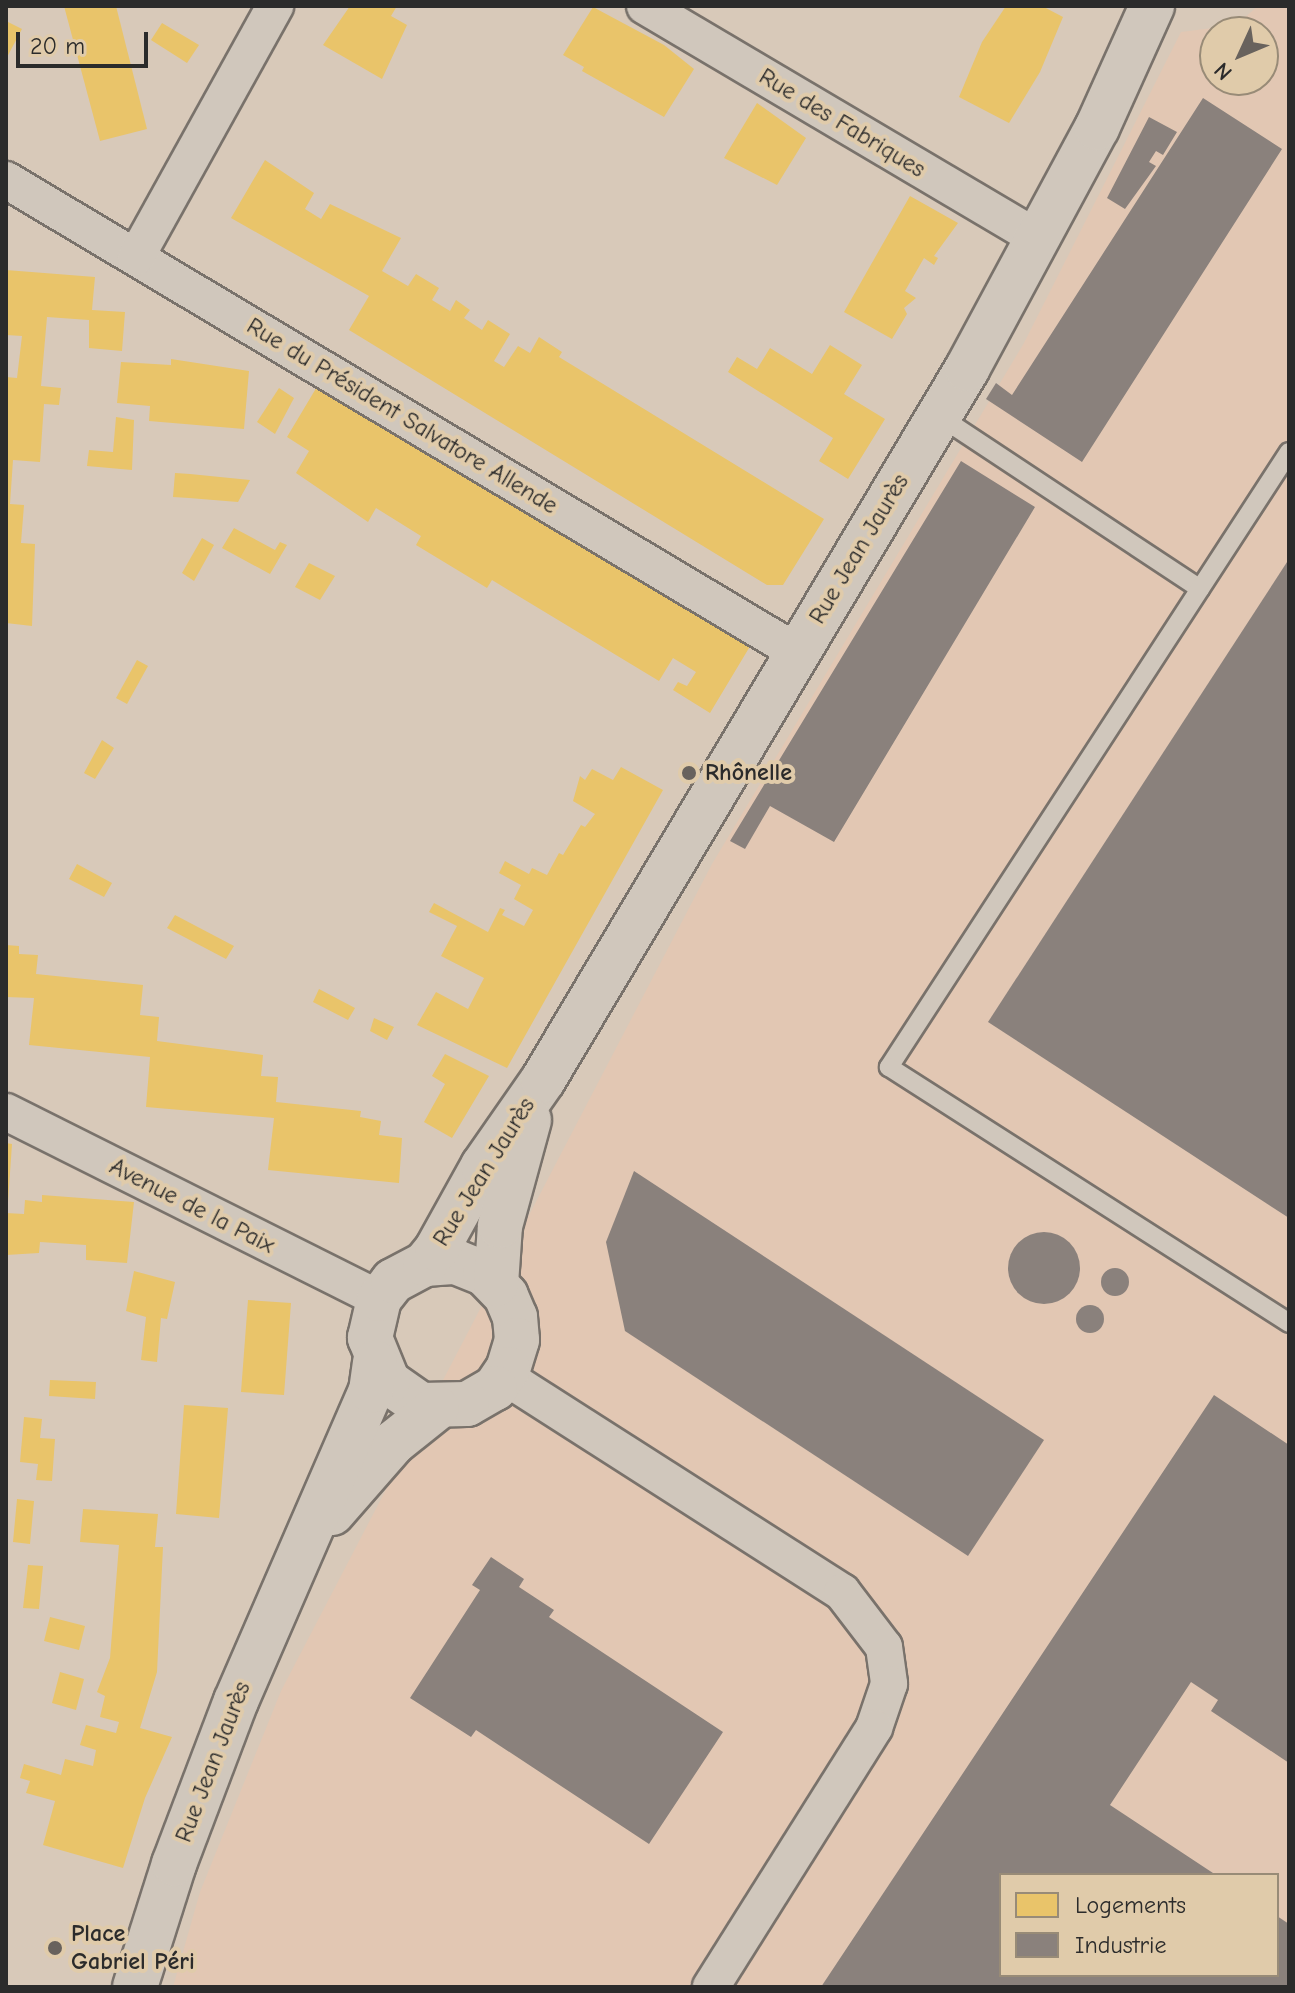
<!DOCTYPE html>
<html>
<head>
<meta charset="utf-8">
<style>
	body { margin:0 }
	#map { position:relative; width:1295px; height:1993px; overflow:hidden; background:#d8c9b9; font-family:"Comic Neue",sans-serif }
	div>[style] { position:absolute }
	[style*='--x'] { left:calc(var(--x)*1px); top:calc(var(--y)*1px); width:calc(var(--w)*1px); rotate:calc(var(--a)*1deg) }
	.built>* { inset:0; background:#e2c7b3 }
	.homes>* { inset:0; background:#e9c46a }
	.industry>* { inset:0; background:#8a817c }
	.round { border-radius:50% }
	.roads { filter:drop-shadow(2px 0 #79726b) drop-shadow(-2px 0 #79726b) drop-shadow(0 2px #79726b) drop-shadow(0 -2px #79726b) }
	.lane>* { height:18px; margin:-9px; padding:0 9px; transform-origin:9px; border-radius:9px; background:#d0c7bc }
	.street>* { height:36px; margin:-18px; padding:0 18px; transform-origin:18px; border-radius:18px; background:#d0c7bc }
	.secondary>* { height:44px; margin:-22px; padding:0 22px; transform-origin:22px; border-radius:22px; background:#d0c7bc }
	.dots>* { width:22px; height:22px; translate:-50% -50%; box-sizing:border-box; border:4px solid #e0cbaa; border-radius:50% }
	span { translate:-50% -50%; white-space:nowrap; text-align:center; line-height:1.15; -webkit-text-stroke:8px #e0cbaa; paint-order:stroke }
	.street-label { font-size:24px; color:#2b2b2b }
	.poi-label { font-size:24px; color:#2b2b2b; font-weight:700 }
	.left { translate:0 -50%; text-align:left }
	.frame { position:absolute; inset:0; border:8px solid #2b2b2b; pointer-events:none }
	.legend { position:absolute; left:999px; top:1873px; width:280px; height:104px; box-sizing:border-box; background:#e0cbaa; border:2px solid #988b77; margin:0; padding:10px 14px; list-style:none; font-size:24px; color:#2b2b2b }
	.legend li { display:flex; align-items:center; gap:16px; height:40px }
	.legend b { width:40px; border:2px solid #988b77 }
	.north { position:absolute; left:1199px; top:16px; width:80px; height:80px; box-sizing:border-box; background:#e0cbaa; border:2px solid #988b77; border-radius:50%; rotate:226deg; font-size:22px; font-weight:700; line-height:32px; text-align:center; color:#2b2b2b }
	.north::after { content:''; display:block; margin:auto; width:28px; height:36px; background:#68625d; clip-path:polygon(50% 0,100% 100%,50% 72%,0 100%) }
	.scale { position:absolute; left:16px; top:32px; width:132px; height:36px; box-sizing:border-box; border:4px solid #2b2b2b; border-top:0; padding-left:10px; font-size:24px; line-height:28px; white-space:nowrap; color:#2b2b2b; -webkit-text-stroke:6px #e0cbaa; paint-order:stroke }
</style>
</head>
<body>
<div id="map">
	<div class="built">
		<div style="clip-path:polygon(evenodd,1258px 6px,1289px 6px,1289px 1987px,173px 1987px,200px 1892px,281px 1691px,712px 864px,1024px 343px,1181px 32px,1236px 25px,1258px 6px,1215px 32px,1263px 32px,1263px 80px,1215px 80px,1215px 32px,1258px 6px,1001px 1875px,1277px 1875px,1277px 1975px,1001px 1975px,1001px 1875px)"></div>
	</div>
	<div class="homes">
		<div style="clip-path:polygon(64px 6px,116px 6px,147px 129px,100px 141px)"></div>
		<div style="clip-path:polygon(350px 6px,397px 6px,391px 16px,407px 25px,382px 79px,323px 45px)"></div>
		<div style="clip-path:polygon(1006px 6px,1042px 6px,1063px 17px,1040px 72px,1009px 123px,959px 97px,982px 42px)"></div>
		<div style="clip-path:polygon(593px 7px,664px 45px,694px 69px,664px 117px,582px 71px,584px 67px,563px 55px)"></div>
		<div style="clip-path:polygon(6px 21px,22px 29px,6px 59px)"></div>
		<div style="clip-path:polygon(162px 23px,199px 45px,187px 63px,151px 40px)"></div>
		<div style="clip-path:polygon(757px 103px,806px 138px,777px 185px,724px 158px)"></div>
		<div style="clip-path:polygon(265px 160px,314px 193px,305px 209px,321px 219px,330px 204px,401px 238px,382px 271px,408px 286px,416px 274px,439px 288px,432px 300px,450px 311px,456px 300px,470px 310px,464px 318px,482px 330px,488px 320px,510px 334px,494px 361px,504px 367px,518px 346px,530px 353px,539px 337px,562px 352px,559px 357px,824px 519px,783px 585px,767px 585px,349px 330px,369px 296px,231px 218px)"></div>
		<div style="clip-path:polygon(910px 196px,958px 223px,934px 256px,938px 258px,934px 265px,924px 258px,905px 291px,916px 298px,904px 308px,907px 314px,892px 339px,844px 312px)"></div>
		<div style="clip-path:polygon(6px 270px,95px 277px,92px 310px,125px 312px,122px 351px,89px 348px,89px 320px,47px 317px,41px 386px,61px 388px,59px 405px,44px 404px,40px 462px,13px 460px,10px 504px,24px 505px,21px 543px,35px 544px,32px 626px,6px 623px,6px 377px,17px 378px,22px 336px,6px 335px)"></div>
		<div style="clip-path:polygon(830px 345px,862px 365px,844px 394px,885px 419px,848px 479px,819px 461px,833px 438px,728px 372px,737px 357px,757px 369px,770px 348px,812px 374px)"></div>
		<div style="clip-path:polygon(171px 359px,249px 371px,244px 429px,149px 421px,150px 406px,117px 403px,121px 362px,171px 365px)"></div>
		<div style="clip-path:polygon(321px 380px,746px 637px,749px 648px,710px 713px,673px 690px,678px 682px,687px 686px,696px 672px,673px 658px,659px 681px,492px 580px,487px 588px,416px 545px,421px 536px,376px 508px,368px 522px,296px 473px,309px 451px,287px 437px)"></div>
		<div style="clip-path:polygon(279px 388px,294px 398px,275px 434px,257px 422px)"></div>
		<div style="clip-path:polygon(116px 417px,134px 420px,132px 470px,87px 466px,89px 450px,113px 452px)"></div>
		<div style="clip-path:polygon(175px 473px,190px 474px,250px 480px,238px 502px,189px 498px,173px 497px)"></div>
		<div style="clip-path:polygon(234px 528px,275px 550px,280px 542px,287px 545px,270px 574px,222px 548px)"></div>
		<div style="clip-path:polygon(202px 538px,214px 545px,194px 581px,182px 573px)"></div>
		<div style="clip-path:polygon(309px 563px,335px 576px,320px 600px,295px 587px)"></div>
		<div style="clip-path:polygon(137px 660px,148px 666px,127px 704px,116px 698px)"></div>
		<div style="clip-path:polygon(102px 740px,114px 748px,95px 779px,84px 773px)"></div>
		<div style="clip-path:polygon(621px 767px,663px 790px,507px 1068px,417px 1025px,436px 992px,468px 1009px,484px 978px,441px 956px,457px 926px,429px 912px,434px 903px,488px 932px,500px 908px,505px 910px,502px 915px,524px 926px,533px 910px,514px 899px,521px 885px,499px 873px,505px 861px,529px 874px,532px 868px,547px 875px,559px 853px,563px 855px,581px 825px,585px 827px,595px 814px,573px 801px,580px 776px,585px 780px,592px 769px,613px 780px)"></div>
		<div style="clip-path:polygon(77px 864px,112px 883px,104px 897px,69px 879px)"></div>
		<div style="clip-path:polygon(175px 915px,234px 946px,226px 959px,167px 928px)"></div>
		<div style="clip-path:polygon(6px 945px,19px 946px,19px 954px,38px 955px,36px 974px,143px 985px,140px 1015px,159px 1017px,157px 1041px,263px 1055px,261px 1076px,278px 1077px,276px 1102px,361px 1111px,360px 1117px,381px 1121px,379px 1135px,402px 1138px,399px 1183px,268px 1170px,274px 1118px,146px 1107px,150px 1057px,29px 1045px,34px 998px,6px 997px)"></div>
		<div style="clip-path:polygon(319px 989px,355px 1008px,348px 1020px,313px 1002px)"></div>
		<div style="clip-path:polygon(374px 1018px,394px 1027px,387px 1040px,370px 1031px)"></div>
		<div style="clip-path:polygon(445px 1054px,489px 1076px,452px 1138px,424px 1122px,445px 1084px,432px 1076px)"></div>
		<div style="clip-path:polygon(6px 1143px,12px 1144px,8px 1202px,6px 1201px)"></div>
		<div style="clip-path:polygon(42px 1195px,134px 1202px,127px 1263px,86px 1260px,86px 1245px,40px 1242px,39px 1253px,6px 1255px,6px 1213px,24px 1214px,25px 1200px,42px 1202px)"></div>
		<div style="clip-path:polygon(134px 1271px,175px 1282px,167px 1319px,161px 1318px,157px 1362px,141px 1360px,146px 1317px,126px 1311px)"></div>
		<div style="clip-path:polygon(248px 1300px,291px 1303px,284px 1395px,241px 1392px)"></div>
		<div style="clip-path:polygon(50px 1380px,96px 1382px,95px 1399px,49px 1396px)"></div>
		<div style="clip-path:polygon(184px 1405px,228px 1408px,219px 1518px,176px 1514px)"></div>
		<div style="clip-path:polygon(24px 1417px,42px 1419px,40px 1438px,55px 1439px,52px 1481px,36px 1480px,38px 1464px,20px 1462px)"></div>
		<div style="clip-path:polygon(17px 1499px,34px 1501px,30px 1544px,13px 1542px)"></div>
		<div style="clip-path:polygon(83px 1509px,158px 1514px,155px 1547px,163px 1547px,157px 1672px,140px 1728px,172px 1737px,145px 1798px,123px 1868px,43px 1845px,55px 1801px,26px 1793px,30px 1781px,20px 1778px,24px 1764px,61px 1775px,65px 1759px,93px 1766px,96px 1750px,80px 1745px,86px 1725px,116px 1733px,119px 1722px,100px 1717px,105px 1696px,97px 1692px,110px 1658px,119px 1545px,80px 1542px)"></div>
		<div style="clip-path:polygon(28px 1565px,43px 1566px,39px 1609px,23px 1608px)"></div>
		<div style="clip-path:polygon(50px 1617px,85px 1626px,79px 1650px,44px 1641px)"></div>
		<div style="clip-path:polygon(60px 1672px,84px 1679px,76px 1710px,52px 1703px)"></div>
	</div>
	<div class="industry">
		<div style="clip-path:polygon(1203px 98px,1282px 149px,1082px 462px,986px 399px,996px 383px,1012px 395px)"></div>
		<div style="clip-path:polygon(1149px 117px,1177px 132px,1163px 155px,1156px 151px,1149px 162px,1156px 166px,1125px 209px,1107px 198px)"></div>
		<div style="clip-path:polygon(961px 461px,1035px 507px,834px 842px,770px 806px,745px 849px,730px 841px)"></div>
		<div style="clip-path:polygon(1289px 559px,1289px 1218px,988px 1022px)"></div>
		<div style="clip-path:polygon(634px 1171px,1044px 1440px,968px 1556px,625px 1331px,606px 1242px)"></div>
		<div class="round" style="left:1008px;top:1232px;width:72px;height:72px"></div>
		<div class="round" style="left:1101px;top:1268px;width:28px;height:28px"></div>
		<div class="round" style="left:1076px;top:1305px;width:28px;height:28px"></div>
		<div style="clip-path:polygon(1214px 1395px,1289px 1445px,1289px 1763px,1211px 1711px,1218px 1700px,1191px 1682px,1110px 1805px,1216px 1875px,1001px 1875px,1001px 1975px,1277px 1975px,1277px 1916px,1289px 1924px,1289px 1987px,821px 1987px)"></div>
		<div style="clip-path:polygon(491px 1557px,524px 1579px,519px 1587px,554px 1610px,549px 1617px,723px 1732px,649px 1844px,476px 1730px,471px 1737px,410px 1698px,480px 1590px,472px 1585px)"></div>
	</div>
	<div class="roads">
		<div class="lane">
			<div style="--x:939;--y:416;--w:313;--a:33.5"></div>
			<div style="--x:1289;--y:452;--w:734;--a:123.04"></div>
			<div style="--x:889;--y:1067;--w:475;--a:32.6"></div>
		</div>
		<div class="street">
			<div style="--x:645;--y:6;--w:458;--a:30.6"></div>
			<div style="--x:6;--y:180;--w:921;--a:30.83"></div>
			<div style="--x:136;--y:257;--w:287;--a:-61"></div>
			<div style="--x:6;--y:1112;--w:417;--a:26.6"></div>
			<div style="--x:504;--y:1376;--w:401;--a:32.6"></div>
			<div style="--x:842;--y:1592;--w:69;--a:52.6"></div>
			<div style="--x:884;--y:1647;--w:37;--a:82"></div>
			<div style="--x:889;--y:1684;--w:46;--a:108.8"></div>
			<div style="--x:874;--y:1728;--w:306;--a:122.2"></div>
		</div>
		<div class="secondary">
			<div style="--x:425;--y:1264;--w:31;--a:-4"></div>
			<div style="--x:456;--y:1262;--w:31;--a:22"></div>
			<div style="--x:485;--y:1274;--w:30;--a:46"></div>
			<div style="--x:506;--y:1296;--w:23;--a:67"></div>
			<div style="--x:515;--y:1317;--w:23;--a:85"></div>
			<div style="--x:517;--y:1340;--w:30;--a:107"></div>
			<div style="--x:508;--y:1369;--w:23;--a:124"></div>
			<div style="--x:495;--y:1388;--w:32;--a:150"></div>
			<div style="--x:467;--y:1404;--w:46;--a:178.8"></div>
			<div style="--x:421;--y:1405;--w:40;--a:-145.1"></div>
			<div style="--x:388;--y:1382;--w:48;--a:-112.2"></div>
			<div style="--x:370;--y:1338;--w:40;--a:-77"></div>
			<div style="--x:379;--y:1299;--w:23;--a:-52"></div>
			<div style="--x:393;--y:1281;--w:36;--a:-28"></div>
			<div style="--x:425;--y:1264;--w:19;--a:-51"></div>
			<div style="--x:437;--y:1249;--w:95;--a:-61"></div>
			<div style="--x:483;--y:1166;--w:105;--a:-55.1"></div>
			<div style="--x:543;--y:1080;--w:828;--a:-59.19"></div>
			<div style="--x:967;--y:369;--w:274;--a:-61.7"></div>
			<div style="--x:1097;--y:128;--w:134;--a:-65.7"></div>
			<div style="--x:496;--y:1284;--w:58;--a:-86.1"></div>
			<div style="--x:500;--y:1226;--w:110;--a:-74.7"></div>
			<div style="--x:332;--y:1513;--w:93;--a:-48.9"></div>
			<div style="--x:393;--y:1443;--w:56;--a:-38.5"></div>
			<div style="--x:135;--y:1987;--w:129;--a:-72.4"></div>
			<div style="--x:174;--y:1864;--w:174;--a:-69.2"></div>
			<div style="--x:236;--y:1701;--w:338;--a:-66.5"></div>
			<div style="--x:371;--y:1391;--w:29;--a:-82"></div>
		</div>
	</div>
	<div class="dots">
		<div style="left:689px;top:773px;background:#68625d"></div>
		<div style="left:55px;top:1948px;background:#68625d"></div>
	</div>
	<div class="street-label">
		<span style="left:842px;top:123px;rotate:31deg">Rue des Fabriques</span>
		<span style="left:402px;top:416px;rotate:31deg">Rue du Président Salvatore Allende</span>
		<span style="left:859px;top:549px;rotate:-59deg">Rue Jean Jaurès</span>
		<span style="left:484px;top:1172px;rotate:-58deg">Rue Jean Jaurès</span>
		<span style="left:192px;top:1206px;rotate:27deg">Avenue de la Paix</span>
		<span style="left:213px;top:1762px;rotate:-69deg">Rue Jean Jaurès</span>
	</div>
	<div class="poi-label">
		<span class="left" style="left:705px;top:773px">Rhônelle</span>
		<span class="left" style="left:71px;top:1948px">Place<br>Gabriel Péri</span>
	</div>
	<div class="frame"></div>
	<ul class="legend">
	<li><b style="height:22px;background:#e9c46a"></b>Logements</li>
	<li><b style="height:22px;background:#8a817c"></b>Industrie</li>
	</ul>
	<div class="north">N</div>
	<div class="scale">20 m</div>
</div>
</body>
</html>
